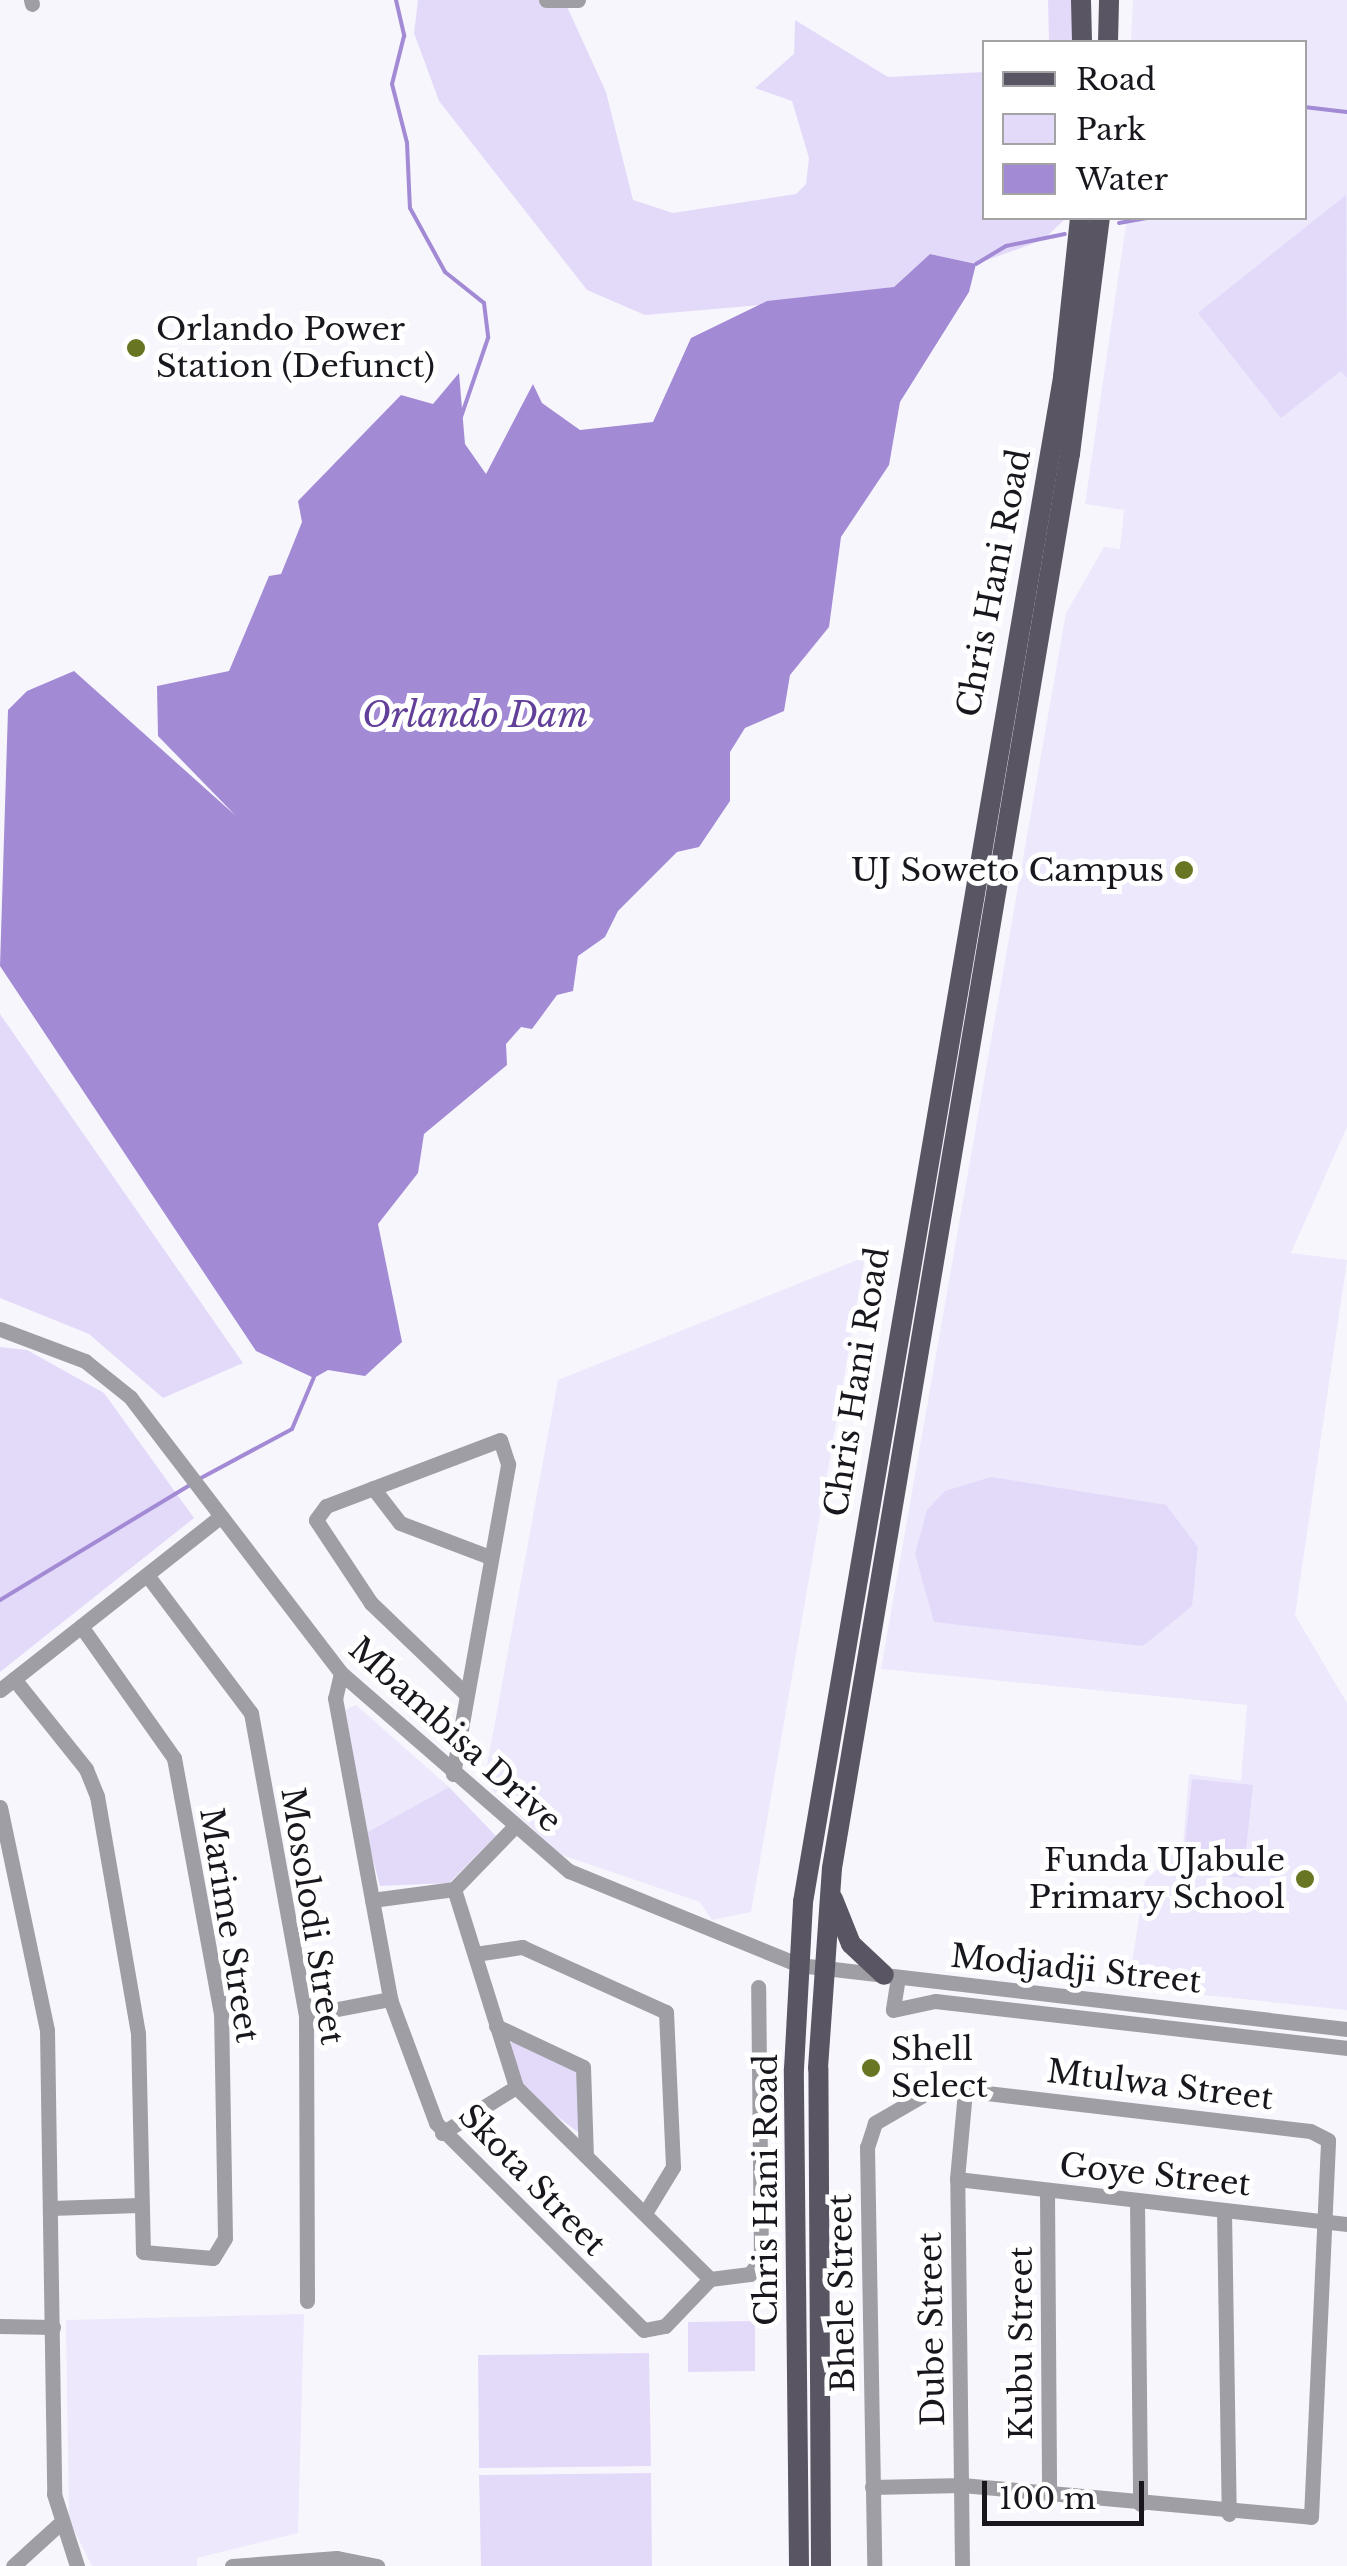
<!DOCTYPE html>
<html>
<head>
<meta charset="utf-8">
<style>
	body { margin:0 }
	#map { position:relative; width:1347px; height:2566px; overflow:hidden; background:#f8f6fd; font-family:"Libre Baskerville",serif }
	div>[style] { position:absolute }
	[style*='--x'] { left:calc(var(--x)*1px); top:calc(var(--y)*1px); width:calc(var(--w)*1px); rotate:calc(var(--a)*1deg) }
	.built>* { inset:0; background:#ede8fc }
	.green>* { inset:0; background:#e3dafa }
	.water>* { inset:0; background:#a28ad4 }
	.stream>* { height:4px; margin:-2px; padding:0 2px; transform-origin:2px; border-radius:2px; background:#a28ad4 }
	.minor>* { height:15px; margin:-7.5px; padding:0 7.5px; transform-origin:7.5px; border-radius:7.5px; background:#a09ea5 }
	.major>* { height:20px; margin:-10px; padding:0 10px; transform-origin:10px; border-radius:10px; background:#595562 }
	.dots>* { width:28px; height:28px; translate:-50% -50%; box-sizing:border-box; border:5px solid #fff; border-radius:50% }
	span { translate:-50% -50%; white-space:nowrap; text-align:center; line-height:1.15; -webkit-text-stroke:10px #fff; paint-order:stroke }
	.poi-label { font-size:32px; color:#19171d }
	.left { translate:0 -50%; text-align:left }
	.right { translate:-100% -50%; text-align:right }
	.street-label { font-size:32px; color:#19171d }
	.water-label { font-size:35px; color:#624099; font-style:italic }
	.legend { position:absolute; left:982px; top:40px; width:325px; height:180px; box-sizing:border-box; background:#fff; border:2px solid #a3a2a5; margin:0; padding:12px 18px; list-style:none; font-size:30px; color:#19171d }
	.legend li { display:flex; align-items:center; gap:20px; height:50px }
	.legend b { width:50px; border:2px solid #a3a2a5 }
	.scale { position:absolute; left:982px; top:2481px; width:162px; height:45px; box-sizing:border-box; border:5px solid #19171d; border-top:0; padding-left:12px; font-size:30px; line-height:35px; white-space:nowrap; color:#19171d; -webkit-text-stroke:8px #fff; paint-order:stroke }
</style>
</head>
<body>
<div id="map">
	<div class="built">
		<div style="clip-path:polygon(1133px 0,1347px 0,1347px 1127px,1291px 1253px,1347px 1260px,1295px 1615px,1347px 1703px,1347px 2010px,1128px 1987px,1145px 1881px,1183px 1845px,1189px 1774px,1241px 1781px,1247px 1705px,881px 1669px,1066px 613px,1104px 547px,1120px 549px,1124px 510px,1085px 504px,1127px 218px,1304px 218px,1304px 42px,1131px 42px)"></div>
		<div style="clip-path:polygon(865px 1257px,751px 1912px,712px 1920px,700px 1902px,559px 1854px,484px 1782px,558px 1380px)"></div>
		<div style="clip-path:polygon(356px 1705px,449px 1787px,366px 1833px,345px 1710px)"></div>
		<div style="clip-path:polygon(304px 2314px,298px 2533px,197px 2558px,197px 2566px,92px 2566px,69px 2520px,66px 2320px)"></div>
	</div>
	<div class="green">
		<div style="clip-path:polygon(418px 0,564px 0,606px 92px,633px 200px,673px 213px,796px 194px,806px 184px,809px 158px,792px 101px,755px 88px,794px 54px,795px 20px,888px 77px,984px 72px,984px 218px,1066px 218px,1043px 240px,976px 264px,930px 254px,894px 287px,844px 298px,645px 315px,587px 290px,439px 101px,414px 33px)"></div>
		<div style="clip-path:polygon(1048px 0,1078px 0,1081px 42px,1049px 42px)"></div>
		<div style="clip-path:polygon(1346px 195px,1347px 378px,1341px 371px,1281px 418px,1198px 313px)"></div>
		<div style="clip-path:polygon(0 1014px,243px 1363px,163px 1398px,89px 1334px,0 1298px)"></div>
		<div style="clip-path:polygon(0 1347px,27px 1350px,104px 1393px,194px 1518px,0 1672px)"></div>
		<div style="clip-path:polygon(991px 1477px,1166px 1505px,1198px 1547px,1192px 1606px,1143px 1646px,934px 1622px,915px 1554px,927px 1510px,945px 1491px)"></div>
		<div style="clip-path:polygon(1192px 1779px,1253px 1785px,1243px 1878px,1182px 1872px)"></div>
		<div style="clip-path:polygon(449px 1787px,496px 1836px,449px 1883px,380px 1886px,366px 1833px)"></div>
		<div style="clip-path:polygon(514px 2041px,579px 2069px,579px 2133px,525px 2092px,508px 2045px)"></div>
		<div style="clip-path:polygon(755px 2321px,755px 2371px,688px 2372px,688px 2322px)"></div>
		<div style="clip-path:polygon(649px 2353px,651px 2466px,479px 2468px,478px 2355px)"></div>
		<div style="clip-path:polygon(651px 2473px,652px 2566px,481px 2566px,479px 2475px)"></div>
	</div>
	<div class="water">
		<div style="clip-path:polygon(930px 254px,976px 264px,969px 292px,900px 402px,889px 465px,841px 537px,829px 627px,790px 675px,784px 711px,745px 728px,730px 752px,730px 801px,699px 847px,677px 852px,618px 911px,605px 937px,578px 956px,573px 991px,557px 995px,532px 1029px,521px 1027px,506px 1044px,507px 1065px,424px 1134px,418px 1173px,378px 1224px,402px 1342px,365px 1376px,328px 1370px,314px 1378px,256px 1351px,0 966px,8px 710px,27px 691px,74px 671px,236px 816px,158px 736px,157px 686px,229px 671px,269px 576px,281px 574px,290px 552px,302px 522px,298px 501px,401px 395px,433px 404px,459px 373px,465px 444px,486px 474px,533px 384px,542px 403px,580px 430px,653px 422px,691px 338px,767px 301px,894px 287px)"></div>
	</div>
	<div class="stream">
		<div style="--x:396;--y:0;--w:37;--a:77"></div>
		<div style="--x:404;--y:36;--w:49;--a:104"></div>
		<div style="--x:392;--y:84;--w:61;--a:75.7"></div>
		<div style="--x:407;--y:143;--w:65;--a:87.4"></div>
		<div style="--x:410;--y:208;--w:73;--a:61.3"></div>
		<div style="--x:445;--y:272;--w:50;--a:38.5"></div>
		<div style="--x:484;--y:303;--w:35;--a:83"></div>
		<div style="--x:488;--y:338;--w:83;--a:108.9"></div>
		<div style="--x:1304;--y:107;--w:43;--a:6.6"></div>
		<div style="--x:1119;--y:223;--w:28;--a:-10"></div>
		<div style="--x:976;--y:264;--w:35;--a:-31"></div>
		<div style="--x:1006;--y:246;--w:60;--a:-11.5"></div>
		<div style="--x:201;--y:1478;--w:103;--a:-28.3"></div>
		<div style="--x:292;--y:1429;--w:56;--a:-67.1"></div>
		<div style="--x:0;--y:1600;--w:226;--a:-31.2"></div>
	</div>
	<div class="minor">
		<div style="--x:31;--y:0;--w:4;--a:76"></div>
		<div style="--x:546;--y:0;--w:32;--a:0"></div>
		<div style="--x:0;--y:1329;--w:91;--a:20.6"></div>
		<div style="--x:85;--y:1361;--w:58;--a:38.7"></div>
		<div style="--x:130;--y:1397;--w:347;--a:52.6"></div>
		<div style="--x:341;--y:1673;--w:302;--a:41"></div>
		<div style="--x:569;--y:1871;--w:248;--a:22.2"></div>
		<div style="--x:799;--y:1965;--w:552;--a:6.66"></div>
		<div style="--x:373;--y:1488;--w:44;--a:52.4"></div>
		<div style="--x:400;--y:1523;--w:96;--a:20.7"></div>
		<div style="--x:147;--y:1575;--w:173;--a:53"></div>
		<div style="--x:251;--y:1713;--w:307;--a:79.7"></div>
		<div style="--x:306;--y:2015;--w:286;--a:89.8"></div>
		<div style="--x:341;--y:1673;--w:26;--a:103"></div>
		<div style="--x:335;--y:1698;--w:306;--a:79.6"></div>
		<div style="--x:390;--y:1999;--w:132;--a:69.6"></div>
		<div style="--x:436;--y:2123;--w:293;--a:44.9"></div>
		<div style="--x:644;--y:2330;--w:21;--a:-11"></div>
		<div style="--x:665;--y:2326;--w:65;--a:-46.2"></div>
		<div style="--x:14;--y:1679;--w:115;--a:51.3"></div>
		<div style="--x:86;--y:1769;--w:29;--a:68"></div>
		<div style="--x:97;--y:1796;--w:241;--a:80.2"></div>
		<div style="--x:138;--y:2033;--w:219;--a:88.7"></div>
		<div style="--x:143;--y:2252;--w:70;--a:4.9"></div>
		<div style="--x:213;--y:2258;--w:23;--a:-59"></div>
		<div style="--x:225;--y:2238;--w:224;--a:-91"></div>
		<div style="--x:221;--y:2014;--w:260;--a:-100.4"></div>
		<div style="--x:174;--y:1758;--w:161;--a:-125.2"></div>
		<div style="--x:0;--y:1690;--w:281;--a:-38.2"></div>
		<div style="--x:453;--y:1774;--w:315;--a:-79.9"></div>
		<div style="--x:508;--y:1464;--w:25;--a:-108"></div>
		<div style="--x:500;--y:1440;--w:186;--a:159.2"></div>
		<div style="--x:326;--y:1506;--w:17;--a:126"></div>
		<div style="--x:316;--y:1520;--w:100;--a:56.5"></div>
		<div style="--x:371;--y:1603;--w:132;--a:43.8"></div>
		<div style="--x:0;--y:1807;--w:228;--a:78.1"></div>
		<div style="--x:47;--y:2030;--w:464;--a:89.1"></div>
		<div style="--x:54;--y:2494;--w:76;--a:72.3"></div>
		<div style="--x:454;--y:1889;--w:207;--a:72.6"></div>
		<div style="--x:516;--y:2087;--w:273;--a:44.7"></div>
		<div style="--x:372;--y:1900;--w:83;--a:-7.6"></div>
		<div style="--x:454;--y:1889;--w:86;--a:-45.9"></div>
		<div style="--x:475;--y:1954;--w:48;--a:-8.5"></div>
		<div style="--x:522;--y:1947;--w:158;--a:24.3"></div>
		<div style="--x:666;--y:2012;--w:155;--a:87.4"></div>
		<div style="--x:673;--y:2167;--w:54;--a:121.3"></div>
		<div style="--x:898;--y:1977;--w:33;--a:99"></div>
		<div style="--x:893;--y:2010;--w:43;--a:-12.1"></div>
		<div style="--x:935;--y:2001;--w:415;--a:6.5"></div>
		<div style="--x:306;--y:2015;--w:86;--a:-10.8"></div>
		<div style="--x:496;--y:2026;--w:96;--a:25.2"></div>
		<div style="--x:583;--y:2067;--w:89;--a:88.1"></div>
		<div style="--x:442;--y:2133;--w:87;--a:-31.9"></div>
		<div style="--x:957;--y:2179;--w:393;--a:6.6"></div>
		<div style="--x:1047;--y:2192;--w:302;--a:89.6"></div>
		<div style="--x:1137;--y:2201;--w:303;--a:89.4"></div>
		<div style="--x:51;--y:2208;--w:88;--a:-2"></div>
		<div style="--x:1224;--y:2210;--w:304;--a:89.1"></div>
		<div style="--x:710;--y:2279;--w:40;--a:-7.1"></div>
		<div style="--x:750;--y:2274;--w:19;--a:-55"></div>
		<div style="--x:761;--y:2258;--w:271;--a:-90.6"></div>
		<div style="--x:0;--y:2326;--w:53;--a:1.1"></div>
		<div style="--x:872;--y:2487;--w:90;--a:-1.3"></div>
		<div style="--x:962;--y:2485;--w:350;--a:5.2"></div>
		<div style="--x:1311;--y:2517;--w:377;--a:-87.4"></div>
		<div style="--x:1328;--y:2140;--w:20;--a:-153"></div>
		<div style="--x:1310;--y:2131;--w:376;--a:-173.3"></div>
		<div style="--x:937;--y:2087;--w:72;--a:149.9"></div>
		<div style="--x:875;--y:2123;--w:25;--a:108"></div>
		<div style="--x:867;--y:2147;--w:419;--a:89"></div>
		<div style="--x:13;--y:2566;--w:61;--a:-42.3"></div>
		<div style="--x:232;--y:2566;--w:105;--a:-4.4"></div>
		<div style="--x:337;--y:2558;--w:41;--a:11.3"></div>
		<div style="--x:962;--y:2566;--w:387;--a:-90.7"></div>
		<div style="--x:957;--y:2179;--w:88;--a:-84.8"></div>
	</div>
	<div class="major">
		<div style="--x:1081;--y:0;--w:42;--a:88.6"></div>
		<div style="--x:1108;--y:42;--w:42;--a:-88.6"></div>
		<div style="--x:833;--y:1899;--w:48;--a:68.2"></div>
		<div style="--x:851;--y:1944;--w:45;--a:43.2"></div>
		<div style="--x:799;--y:2566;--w:497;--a:-90.6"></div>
		<div style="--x:794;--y:2069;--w:167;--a:-86.9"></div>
		<div style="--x:803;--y:1902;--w:1547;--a:-80.32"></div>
		<div style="--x:1063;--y:377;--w:160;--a:-83.9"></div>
		<div style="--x:821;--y:2566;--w:498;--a:-90.3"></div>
		<div style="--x:818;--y:2068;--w:200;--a:-86"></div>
		<div style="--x:832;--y:1868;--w:1434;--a:-80.45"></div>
		<div style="--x:1070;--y:454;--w:238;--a:-82.8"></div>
	</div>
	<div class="dots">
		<div style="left:136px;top:348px;background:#687623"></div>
		<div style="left:1184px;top:870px;background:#687623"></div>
		<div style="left:1305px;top:1879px;background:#687623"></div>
		<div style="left:871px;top:2068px;background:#687623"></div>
	</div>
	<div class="poi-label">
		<span class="left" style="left:156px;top:348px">Orlando Power<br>Station (Defunct)</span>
		<span class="right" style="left:1164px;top:870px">UJ Soweto Campus</span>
		<span class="right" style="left:1285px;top:1879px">Funda UJabule<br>Primary School</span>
		<span class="left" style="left:891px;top:2068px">Shell<br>Select</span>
	</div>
	<div class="street-label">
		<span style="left:994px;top:583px;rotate:-79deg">Chris Hani Road</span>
		<span style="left:857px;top:1382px;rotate:-81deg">Chris Hani Road</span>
		<span style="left:455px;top:1735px;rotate:42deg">Mbambisa Drive</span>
		<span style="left:312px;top:1916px;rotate:81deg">Mosolodi Street</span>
		<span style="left:229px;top:1925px;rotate:81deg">Marime Street</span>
		<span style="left:1076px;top:1969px;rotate:6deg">Modjadji Street</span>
		<span style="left:1160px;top:2085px;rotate:7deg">Mtulwa Street</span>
		<span style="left:1155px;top:2175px;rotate:6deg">Goye Street</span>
		<span style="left:532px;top:2180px;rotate:46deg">Skota Street</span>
		<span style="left:766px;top:2190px;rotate:-90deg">Chris Hani Road</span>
		<span style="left:842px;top:2293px;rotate:-91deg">Bhele Street</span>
		<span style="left:932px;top:2329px;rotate:-91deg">Dube Street</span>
		<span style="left:1021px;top:2343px;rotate:-90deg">Kubu Street</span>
	</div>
	<div class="water-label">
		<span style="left:475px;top:715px">Orlando Dam</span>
	</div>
	<ul class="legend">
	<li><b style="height:12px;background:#595562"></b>Road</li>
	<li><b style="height:28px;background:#e3dafa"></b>Park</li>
	<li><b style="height:28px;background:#a28ad4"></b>Water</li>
	</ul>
	<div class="scale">100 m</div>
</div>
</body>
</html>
